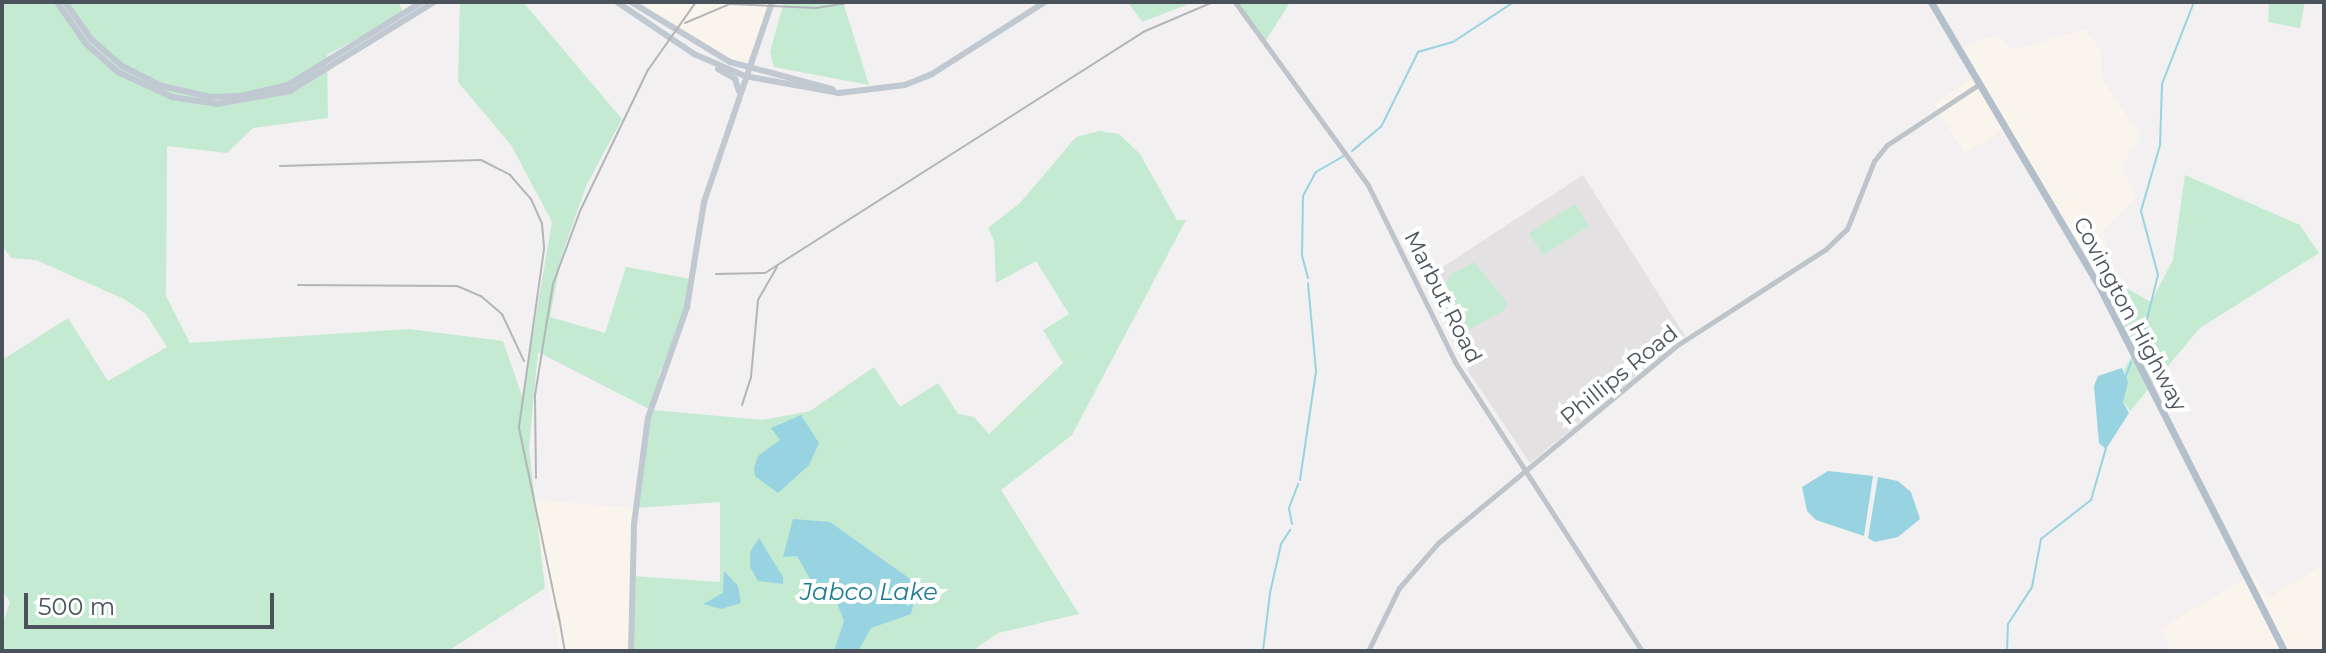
<!DOCTYPE html>
<html>
<head>
<meta charset="utf-8">
<style>
	body { margin:0 }
	#map { position:relative; width:2326px; height:653px; overflow:hidden; background:#f2f0f0; font-family:Montserrat,sans-serif }
	div>[style] { position:absolute }
	[style*='--x'] { left:calc(var(--x)*1px); top:calc(var(--y)*1px); width:calc(var(--w)*1px); rotate:calc(var(--a)*1deg) }
	.commercial>* { inset:0; background:#faf5ec }
	.education>* { inset:0; background:#e3e1e1 }
	.green>* { inset:0; background:#c4ead2 }
	.water>* { inset:0; background:#97d3e1 }
	.stream>* { height:2px; margin:-1px; padding:0 1px; transform-origin:1px; border-radius:1px; background:#97d3e1 }
	.tertiary>* { height:5px; margin:-2.5px; padding:0 2.5px; transform-origin:2.5px; border-radius:2.5px; background:#bdc4ca }
	.secondary>* { height:6px; margin:-3px; padding:0 3px; transform-origin:3px; border-radius:3px; background:#c0c8d1 }
	.primary>* { height:7px; margin:-3.5px; padding:0 3.5px; transform-origin:3.5px; border-radius:3.5px; background:#b3bfcb }
	.rail>* { height:2px; margin:-1px; padding:0 1px; transform-origin:1px; border-radius:1px; background:#b3b5b9 }
	span { translate:-50% -50%; white-space:nowrap; text-align:center; line-height:1.15; -webkit-text-stroke:8px #fff; paint-order:stroke }
	.street-label { font-size:22px; color:#4a535b }
	.water-label { font-size:24px; color:#1e7c92; font-style:italic }
	.frame { position:absolute; inset:0; border:4px solid #4a535b; pointer-events:none }
	.scale { position:absolute; left:24px; top:593px; width:250px; height:36px; box-sizing:border-box; border:4px solid #4a535b; border-top:0; padding-left:10px; font-size:24px; line-height:28px; white-space:nowrap; color:#4a535b; -webkit-text-stroke:6px #fff; paint-order:stroke }
</style>
</head>
<body>
<div id="map">
	<div class="commercial">
		<div style="clip-path:polygon(639px 2px,771px 2px,745px 68px)"></div>
		<div style="clip-path:polygon(2085px 29px,2101px 51px,2101px 78px,2140px 134px,2122px 166px,2135px 197px,2102px 231px,2119px 284px,2103px 290px,2003px 130px,1964px 153px,1934px 104px,1972px 79px,1956px 49px,1997px 35px,2014px 50px)"></div>
		<div style="clip-path:polygon(533px 500px,637px 508px,633px 651px,560px 651px)"></div>
		<div style="clip-path:polygon(2324px 564px,2324px 651px,2172px 651px,2160px 629px,2253px 574px,2269px 598px)"></div>
	</div>
	<div class="education">
		<div style="clip-path:polygon(1583px 175px,1685px 336px,1530px 463px,1470px 374px,1423px 280px)"></div>
	</div>
	<div class="green">
		<div style="clip-path:polygon(2px 2px,399px 2px,403px 14px,327px 55px,328px 118px,253px 128px,227px 153px,167px 146px,166px 296px,190px 343px,409px 329px,503px 341px,522px 396px,552px 222px,511px 145px,458px 82px,460px 2px,523px 2px,622px 119px,586px 186px,562px 255px,550px 317px,605px 333px,626px 267px,691px 279px,687px 310px,660px 372px,652px 410px,763px 420px,810px 411px,874px 367px,900px 407px,938px 383px,958px 414px,974px 417px,989px 434px,1063px 363px,1043px 330px,1069px 314px,1036px 261px,996px 283px,994px 241px,988px 228px,1020px 203px,1076px 137px,1099px 131px,1119px 134px,1140px 154px,1177px 220px,1186px 220px,1072px 435px,1001px 490px,1079px 614px,998px 633px,972px 651px,632px 650px,632px 576px,720px 582px,720px 502px,637px 508px,651px 410px,538px 352px,529px 448px,545px 588px,448px 651px,2px 651px,2px 625px,10px 602px,2px 591px,2px 360px,68px 318px,108px 381px,167px 347px,146px 314px,124px 299px,36px 260px,11px 258px,2px 245px)"></div>
		<div style="clip-path:polygon(784px 2px,843px 2px,869px 85px,774px 67px,770px 52px)"></div>
		<div style="clip-path:polygon(1128px 2px,1194px 2px,1142px 22px)"></div>
		<div style="clip-path:polygon(1235px 2px,1290px 2px,1265px 42px)"></div>
		<div style="clip-path:polygon(2269px 2px,2305px 2px,2300px 28px,2268px 22px)"></div>
		<div style="clip-path:polygon(2185px 175px,2300px 225px,2319px 253px,2200px 328px,2130px 411px,2122px 400px,2125px 368px,2133px 354px,2103px 290px,2119px 284px,2151px 302px,2173px 260px)"></div>
		<div style="clip-path:polygon(1575px 204px,1589px 226px,1543px 255px,1529px 233px)"></div>
		<div style="clip-path:polygon(1474px 262px,1507px 303px,1505px 310px,1458px 335px,1445px 320px,1440px 296px,1450px 275px)"></div>
	</div>
	<div class="water">
		<div style="clip-path:polygon(2122px 368px,2128px 382px,2123px 402px,2129px 413px,2106px 449px,2099px 443px,2094px 386px,2098px 376px)"></div>
		<div style="clip-path:polygon(801px 415px,819px 443px,809px 465px,778px 493px,755px 476px,754px 468px,758px 456px,780px 440px,771px 428px)"></div>
		<div style="clip-path:polygon(1828px 471px,1873px 476px,1864px 536px,1816px 520px,1807px 511px,1802px 487px)"></div>
		<div style="clip-path:polygon(1878px 477px,1898px 481px,1911px 492px,1920px 519px,1898px 537px,1875px 542px,1868px 538px)"></div>
		<div style="clip-path:polygon(793px 519px,830px 522px,913px 581px,918px 588px,911px 614px,871px 628px,858px 651px,834px 651px,844px 621px,837px 603px,813px 584px,797px 556px,783px 557px)"></div>
		<div style="clip-path:polygon(759px 538px,783px 577px,783px 584px,758px 581px,750px 567px,750px 552px)"></div>
		<div style="clip-path:polygon(724px 571px,738px 586px,741px 603px,721px 609px,703px 604px,723px 593px)"></div>
	</div>
	<div class="stream">
		<div style="--x:1352;--y:151;--w:38;--a:-40"></div>
		<div style="--x:1381;--y:127;--w:84;--a:-63.7"></div>
		<div style="--x:1418;--y:52;--w:36;--a:-16"></div>
		<div style="--x:1453;--y:42;--w:73;--a:-33.3"></div>
		<div style="--x:1308;--y:278;--w:24;--a:-105"></div>
		<div style="--x:1302;--y:255;--w:59;--a:-89"></div>
		<div style="--x:1303;--y:196;--w:27;--a:-62"></div>
		<div style="--x:1316;--y:172;--w:32;--a:-30"></div>
		<div style="--x:2140;--y:347;--w:74;--a:-76"></div>
		<div style="--x:2158;--y:275;--w:66;--a:-104.9"></div>
		<div style="--x:2141;--y:211;--w:69;--a:-73.9"></div>
		<div style="--x:2160;--y:145;--w:61;--a:-88.1"></div>
		<div style="--x:2162;--y:84;--w:88;--a:-68.7"></div>
		<div style="--x:2126;--y:376;--w:15;--a:-70"></div>
		<div style="--x:1300;--y:480;--w:110;--a:-81.6"></div>
		<div style="--x:1316;--y:371;--w:88;--a:-95.2"></div>
		<div style="--x:1292;--y:524;--w:16;--a:-101"></div>
		<div style="--x:1289;--y:508;--w:26;--a:-69"></div>
		<div style="--x:1263;--y:651;--w:58;--a:-83.1"></div>
		<div style="--x:1270;--y:593;--w:50;--a:-77.3"></div>
		<div style="--x:1281;--y:544;--w:17;--a:-57"></div>
		<div style="--x:2007;--y:651;--w:27;--a:-88"></div>
		<div style="--x:2008;--y:624;--w:44;--a:-57"></div>
		<div style="--x:2032;--y:587;--w:49;--a:-79.4"></div>
		<div style="--x:2041;--y:539;--w:63;--a:-38"></div>
		<div style="--x:2091;--y:500;--w:54;--a:-73.9"></div>
	</div>
	<div class="tertiary">
		<div style="--x:1235;--y:2;--w:226;--a:54"></div>
		<div style="--x:1368;--y:185;--w:197;--a:63.8"></div>
		<div style="--x:1455;--y:362;--w:344;--a:57.1"></div>
		<div style="--x:1368;--y:651;--w:70;--a:-63.8"></div>
		<div style="--x:1399;--y:588;--w:60;--a:-49.1"></div>
		<div style="--x:1438;--y:543;--w:309;--a:-39.6"></div>
		<div style="--x:1676;--y:346;--w:179;--a:-32.9"></div>
		<div style="--x:1826;--y:249;--w:29;--a:-44"></div>
		<div style="--x:1847;--y:229;--w:73;--a:-68.3"></div>
		<div style="--x:1874;--y:161;--w:21;--a:-51"></div>
		<div style="--x:1887;--y:145;--w:109;--a:-33.4"></div>
	</div>
	<div class="secondary">
		<div style="--x:57;--y:2;--w:51;--a:55.4"></div>
		<div style="--x:86;--y:44;--w:43;--a:41.2"></div>
		<div style="--x:118;--y:72;--w:60;--a:24.8"></div>
		<div style="--x:172;--y:97;--w:46;--a:8.8"></div>
		<div style="--x:217;--y:104;--w:74;--a:-10.1"></div>
		<div style="--x:290;--y:91;--w:169;--a:-31.7"></div>
		<div style="--x:65;--y:2;--w:45;--a:54.9"></div>
		<div style="--x:91;--y:39;--w:41;--a:41.1"></div>
		<div style="--x:122;--y:66;--w:45;--a:26.6"></div>
		<div style="--x:162;--y:86;--w:50;--a:12.7"></div>
		<div style="--x:211;--y:97;--w:30;--a:-2"></div>
		<div style="--x:241;--y:96;--w:48;--a:-13.2"></div>
		<div style="--x:288;--y:85;--w:158;--a:-31.8"></div>
		<div style="--x:617;--y:2;--w:93;--a:34"></div>
		<div style="--x:694;--y:54;--w:56;--a:23.3"></div>
		<div style="--x:745;--y:76;--w:96;--a:10.3"></div>
		<div style="--x:839;--y:93;--w:66;--a:-6.9"></div>
		<div style="--x:905;--y:85;--w:29;--a:-22"></div>
		<div style="--x:932;--y:74;--w:134;--a:-32.5"></div>
		<div style="--x:631;--y:2;--w:116;--a:31.2"></div>
		<div style="--x:730;--y:62;--w:106;--a:14.8"></div>
		<div style="--x:718;--y:69;--w:20;--a:30"></div>
		<div style="--x:735;--y:79;--w:13;--a:72"></div>
		<div style="--x:631;--y:651;--w:127;--a:-88.6"></div>
		<div style="--x:634;--y:524;--w:107;--a:-82.5"></div>
		<div style="--x:648;--y:418;--w:118;--a:-70.6"></div>
		<div style="--x:687;--y:307;--w:106;--a:-80.8"></div>
		<div style="--x:704;--y:202;--w:211;--a:-71.2"></div>
	</div>
	<div class="primary">
		<div style="--x:1931;--y:2;--w:334;--a:59.4"></div>
		<div style="--x:2101;--y:290;--w:405;--a:63.1"></div>
	</div>
	<div class="rail">
		<div style="--x:685;--y:23;--w:49;--a:-22.9"></div>
		<div style="--x:730;--y:4;--w:86;--a:2.7"></div>
		<div style="--x:816;--y:8;--w:36;--a:-9"></div>
		<div style="--x:280;--y:166;--w:201;--a:-1.7"></div>
		<div style="--x:481;--y:160;--w:33;--a:27"></div>
		<div style="--x:510;--y:175;--w:32;--a:49"></div>
		<div style="--x:531;--y:199;--w:27;--a:66"></div>
		<div style="--x:542;--y:224;--w:25;--a:85"></div>
		<div style="--x:544;--y:249;--w:181;--a:98"></div>
		<div style="--x:519;--y:428;--w:196;--a:78.2"></div>
		<div style="--x:716;--y:274;--w:49;--a:-1.2"></div>
		<div style="--x:765;--y:273;--w:448;--a:-32.5"></div>
		<div style="--x:1143;--y:32;--w:76;--a:-23.2"></div>
		<div style="--x:298;--y:285;--w:159;--a:0.4"></div>
		<div style="--x:457;--y:286;--w:26;--a:23"></div>
		<div style="--x:481;--y:296;--w:28;--a:41"></div>
		<div style="--x:502;--y:314;--w:52;--a:64.9"></div>
		<div style="--x:742;--y:405;--w:29;--a:-72"></div>
		<div style="--x:751;--y:377;--w:77;--a:-84.8"></div>
		<div style="--x:758;--y:300;--w:38;--a:-60"></div>
		<div style="--x:536;--y:478;--w:83;--a:-90.7"></div>
		<div style="--x:535;--y:395;--w:112;--a:-80.8"></div>
		<div style="--x:553;--y:284;--w:78;--a:-69.7"></div>
		<div style="--x:580;--y:211;--w:157;--a:-64.3"></div>
		<div style="--x:648;--y:70;--w:83;--a:-54.8"></div>
		<div style="--x:558;--y:612;--w:40;--a:80"></div>
	</div>
	<div class="street-label">
		<span style="left:1443px;top:297px;rotate:63deg">Marbut Road</span>
		<span style="left:2130px;top:314px;rotate:62deg">Covington Highway</span>
		<span style="left:1619px;top:375px;rotate:-39deg">Phillips Road</span>
	</div>
	<div class="water-label">
		<span style="left:869px;top:592px">Jabco Lake</span>
	</div>
	<div class="frame"></div>
	<div class="scale">500 m</div>
</div>
</body>
</html>
